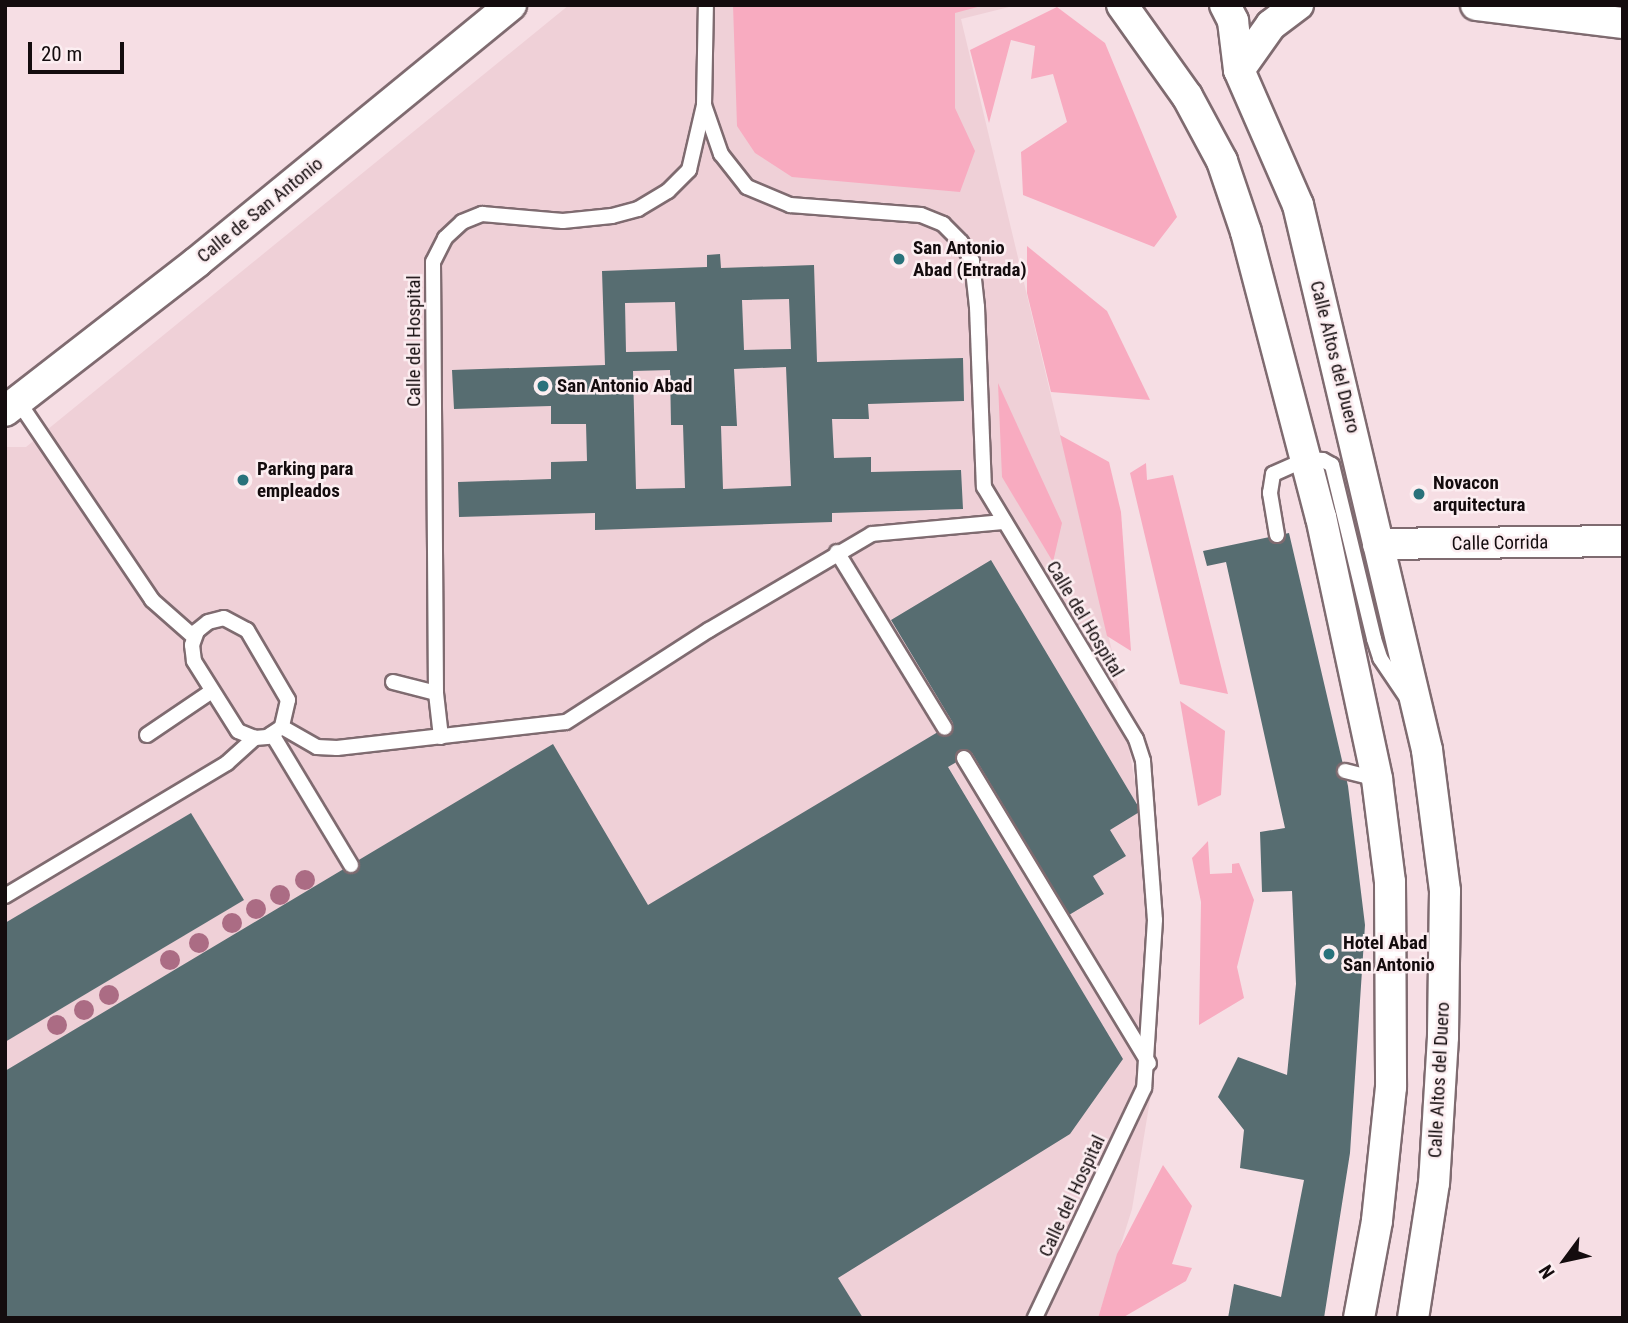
<!DOCTYPE html>
<html>
<head>
<meta charset="utf-8">
<style>
	body { margin:0 }
	#map { position:relative; width:1628px; height:1323px; overflow:hidden; background:#f6dee4; font-family:"Roboto Condensed",sans-serif }
	div>[style] { position:absolute }
	[style*='--x'] { left:calc(var(--x)*1px); top:calc(var(--y)*1px); width:calc(var(--w)*1px); rotate:calc(var(--a)*1deg) }
	.built>* { inset:0; background:#efd0d7 }
	.green>* { inset:0; background:#f8abc0 }
	.building>* { inset:0; background:#576d71 }
	.roads { filter:drop-shadow(2px 0 #7f6b70) drop-shadow(-2px 0 #7f6b70) drop-shadow(0 2px #7f6b70) drop-shadow(0 -2px #7f6b70) }
	.service>* { height:14px; margin:-7px; padding:0 7px; transform-origin:7px; border-radius:7px; background:#fff }
	.minor>* { height:30px; margin:-15px; padding:0 15px; transform-origin:15px; border-radius:15px; background:#fff }
	.trees>* { width:20px; height:20px; margin:-10px; border-radius:50%; background:#ab6c84 }
	.dots>* { width:19px; height:19px; translate:-50% -50%; box-sizing:border-box; border:4px solid #fceef1; border-radius:50% }
	span { translate:-50% -50%; white-space:nowrap; text-align:center; line-height:1.15; -webkit-text-stroke:5px #fceef1; paint-order:stroke }
	.street-label { font-size:19px; color:#140c0e }
	.poi-label { font-size:19px; color:#140c0e; font-weight:700 }
	.left { translate:0 -50%; text-align:left }
	.frame { position:absolute; inset:0; border:7px solid #140c0e; pointer-events:none }
	.north { position:absolute; left:1530px; top:1225px; width:70px; height:70px; -webkit-text-stroke:5px #fceef1; paint-order:stroke; rotate:237deg; font-size:19px; font-weight:700; line-height:28px; text-align:center; color:#140c0e }
	.north::after { content:''; display:block; margin:auto; width:24px; height:32px; background:#140c0e; clip-path:polygon(50% 0,100% 100%,50% 72%,0 100%) }
	.scale { position:absolute; left:28px; top:42px; width:96px; height:32px; box-sizing:border-box; border:4px solid #140c0e; border-top:0; padding-left:9px; font-size:21px; line-height:24px; white-space:nowrap; color:#140c0e; -webkit-text-stroke:5px #fceef1; paint-order:stroke }
</style>
</head>
<body>
<div id="map">
	<div class="built">
		<div style="clip-path:polygon(569px 5px,1017px 5px,961px 19px,1112px 651px,1161px 931px,1150px 1100px,1132px 1209px,1098px 1318px,5px 1318px,5px 447px,26px 447px)"></div>
	</div>
	<div class="green">
		<div style="clip-path:polygon(733px 5px,985px 5px,955px 13px,955px 108px,975px 151px,960px 192px,792px 177px,755px 153px,737px 126px)"></div>
		<div style="clip-path:polygon(1057px 7px,1105px 43px,1177px 217px,1154px 247px,1023px 195px,1021px 152px,1067px 122px,1053px 74px,1031px 79px,1035px 46px,1011px 40px,989px 123px,970px 50px)"></div>
		<div style="clip-path:polygon(1027px 246px,1107px 311px,1150px 400px,1051px 392px,1027px 293px)"></div>
		<div style="clip-path:polygon(998px 383px,1062px 523px,1053px 562px,1002px 477px)"></div>
		<div style="clip-path:polygon(1060px 435px,1109px 462px,1121px 512px,1131px 651px,1107px 636px)"></div>
		<div style="clip-path:polygon(1146px 463px,1147px 480px,1173px 475px,1228px 694px,1180px 684px,1130px 473px)"></div>
		<div style="clip-path:polygon(1180px 701px,1225px 731px,1221px 795px,1198px 806px)"></div>
		<div style="clip-path:polygon(1208px 841px,1210px 874px,1232px 873px,1232px 864px,1239px 863px,1254px 900px,1237px 967px,1244px 998px,1199px 1025px,1201px 902px,1192px 858px)"></div>
		<div style="clip-path:polygon(1163px 1165px,1192px 1206px,1172px 1264px,1192px 1268px,1186px 1281px,1122px 1318px,1098px 1318px,1117px 1254px)"></div>
	</div>
	<div class="building">
		<div style="clip-path:polygon(evenodd,720px 254px,721px 268px,814px 265px,817px 362px,963px 358px,964px 401px,868px 404px,869px 419px,832px 419px,834px 458px,871px 457px,871px 472px,961px 470px,963px 509px,832px 513px,832px 522px,595px 530px,595px 513px,459px 517px,458px 482px,551px 479px,551px 462px,587px 461px,586px 424px,551px 424px,551px 406px,454px 409px,452px 370px,605px 365px,602px 271px,707px 267px,707px 255px,720px 254px,789px 299px,791px 349px,744px 350px,742px 300px,789px 299px,720px 254px,675px 302px,677px 351px,626px 352px,625px 303px,675px 302px,720px 254px,786px 367px,791px 486px,723px 489px,721px 426px,737px 426px,734px 369px,786px 367px,720px 254px,670px 370px,671px 425px,683px 425px,685px 488px,636px 489px,633px 371px,670px 370px)"></div>
		<div style="clip-path:polygon(1289px 533px,1348px 786px,1365px 925px,1350px 1153px,1324px 1318px,1228px 1318px,1234px 1284px,1281px 1297px,1304px 1180px,1240px 1168px,1244px 1130px,1218px 1097px,1238px 1057px,1287px 1075px,1296px 984px,1292px 891px,1262px 892px,1260px 832px,1285px 828px,1226px 562px,1207px 566px,1203px 551px)"></div>
		<div style="clip-path:polygon(991px 560px,1141px 811px,1110px 830px,1126px 856px,1093px 876px,1104px 894px,1069px 915px,972px 753px,948px 767px,1123px 1059px,1070px 1134px,838px 1278px,863px 1318px,5px 1318px,5px 1071px,553px 744px,648px 905px,953px 723px,891px 620px)"></div>
		<div style="clip-path:polygon(191px 813px,244px 900px,5px 1042px,5px 923px)"></div>
	</div>
	<div class="roads">
		<div class="service">
			<div style="--x:704;--y:105;--w:52;--a:70.9"></div>
			<div style="--x:721;--y:154;--w:42;--a:51.8"></div>
			<div style="--x:747;--y:187;--w:47;--a:22.7"></div>
			<div style="--x:790;--y:205;--w:131;--a:4.4"></div>
			<div style="--x:921;--y:215;--w:24;--a:22"></div>
			<div style="--x:943;--y:224;--w:25;--a:45"></div>
			<div style="--x:961;--y:242;--w:22;--a:60"></div>
			<div style="--x:972;--y:261;--w:46;--a:83.8"></div>
			<div style="--x:977;--y:307;--w:180;--a:87.8"></div>
			<div style="--x:984;--y:487;--w:294;--a:58.9"></div>
			<div style="--x:1136;--y:739;--w:23;--a:72"></div>
			<div style="--x:1143;--y:761;--w:159;--a:85.7"></div>
			<div style="--x:1155;--y:920;--w:168;--a:93.7"></div>
			<div style="--x:1144;--y:1088;--w:255;--a:115.4"></div>
			<div style="--x:18;--y:401;--w:240;--a:56"></div>
			<div style="--x:152;--y:600;--w:56;--a:41.4"></div>
			<div style="--x:1277;--y:535;--w:43;--a:-99.5"></div>
			<div style="--x:1270;--y:493;--w:19;--a:-81"></div>
			<div style="--x:1273;--y:474;--w:36;--a:-24"></div>
			<div style="--x:1306;--y:459;--w:17;--a:3"></div>
			<div style="--x:1323;--y:460;--w:10;--a:29"></div>
			<div style="--x:1332;--y:465;--w:179;--a:76.4"></div>
			<div style="--x:1374;--y:639;--w:20;--a:72"></div>
			<div style="--x:1380;--y:658;--w:45;--a:56"></div>
			<div style="--x:837;--y:552;--w:206;--a:58.5"></div>
			<div style="--x:224;--y:618;--w:26;--a:28"></div>
			<div style="--x:247;--y:630;--w:81;--a:59.6"></div>
			<div style="--x:288;--y:700;--w:28;--a:103"></div>
			<div style="--x:282;--y:727;--w:18;--a:146"></div>
			<div style="--x:267;--y:737;--w:12;--a:175"></div>
			<div style="--x:255;--y:738;--w:18;--a:-158"></div>
			<div style="--x:238;--y:731;--w:83;--a:-122.2"></div>
			<div style="--x:194;--y:661;--w:16;--a:-97"></div>
			<div style="--x:192;--y:645;--w:15;--a:-70"></div>
			<div style="--x:197;--y:631;--w:14;--a:-39"></div>
			<div style="--x:208;--y:622;--w:16;--a:-14"></div>
			<div style="--x:393;--y:682;--w:44;--a:14.3"></div>
			<div style="--x:282;--y:727;--w:40;--a:29.7"></div>
			<div style="--x:317;--y:747;--w:20;--a:3"></div>
			<div style="--x:337;--y:748;--w:230;--a:-6.5"></div>
			<div style="--x:566;--y:722;--w:170;--a:-32.8"></div>
			<div style="--x:709;--y:630;--w:189;--a:-30.5"></div>
			<div style="--x:872;--y:534;--w:133;--a:-5.2"></div>
			<div style="--x:272;--y:734;--w:153;--a:58.9"></div>
			<div style="--x:147;--y:735;--w:78;--a:-34.1"></div>
			<div style="--x:441;--y:737;--w:44;--a:-96.5"></div>
			<div style="--x:436;--y:693;--w:431;--a:-90.4"></div>
			<div style="--x:433;--y:262;--w:27;--a:-63"></div>
			<div style="--x:445;--y:238;--w:23;--a:-43"></div>
			<div style="--x:462;--y:222;--w:22;--a:-22"></div>
			<div style="--x:482;--y:214;--w:81;--a:4.9"></div>
			<div style="--x:563;--y:221;--w:49;--a:-5.8"></div>
			<div style="--x:612;--y:216;--w:27;--a:-15"></div>
			<div style="--x:638;--y:209;--w:35;--a:-31"></div>
			<div style="--x:668;--y:191;--w:30;--a:-45"></div>
			<div style="--x:689;--y:170;--w:67;--a:-77"></div>
			<div style="--x:704;--y:105;--w:100;--a:-88.9"></div>
			<div style="--x:964;--y:758;--w:357;--a:58.8"></div>
			<div style="--x:1345;--y:771;--w:33;--a:14"></div>
			<div style="--x:5;--y:896;--w:259;--a:-30.9"></div>
			<div style="--x:227;--y:763;--w:38;--a:-42"></div>
		</div>
		<div class="minor">
			<div style="--x:1122;--y:5;--w:112;--a:54.5"></div>
			<div style="--x:1187;--y:96;--w:74;--a:61.7"></div>
			<div style="--x:1222;--y:161;--w:75;--a:71.3"></div>
			<div style="--x:1246;--y:232;--w:295;--a:75.3"></div>
			<div style="--x:1321;--y:517;--w:268;--a:77.9"></div>
			<div style="--x:1377;--y:779;--w:104;--a:82.8"></div>
			<div style="--x:1390;--y:882;--w:205;--a:89.7"></div>
			<div style="--x:1391;--y:1087;--w:135;--a:96"></div>
			<div style="--x:1377;--y:1221;--w:99;--a:100.5"></div>
			<div style="--x:1225;--y:5;--w:18;--a:63"></div>
			<div style="--x:1233;--y:21;--w:49;--a:83"></div>
			<div style="--x:1239;--y:70;--w:147;--a:66.4"></div>
			<div style="--x:1298;--y:205;--w:560;--a:76.68"></div>
			<div style="--x:1427;--y:750;--w:142;--a:82.7"></div>
			<div style="--x:1445;--y:891;--w:146;--a:90.8"></div>
			<div style="--x:1443;--y:1037;--w:146;--a:93.5"></div>
			<div style="--x:1434;--y:1183;--w:137;--a:98.8"></div>
			<div style="--x:1476;--y:5;--w:148;--a:7"></div>
			<div style="--x:1239;--y:70;--w:55;--a:-54.6"></div>
			<div style="--x:1271;--y:25;--w:34;--a:-37"></div>
			<div style="--x:5;--y:411;--w:243;--a:-37.8"></div>
			<div style="--x:197;--y:262;--w:406;--a:-39.3"></div>
			<div style="--x:1378;--y:544;--w:245;--a:-0.7"></div>
		</div>
	</div>
	<div class="trees">
		<div style="left:305px;top:880px"></div>
		<div style="left:280px;top:895px"></div>
		<div style="left:256px;top:909px"></div>
		<div style="left:232px;top:923px"></div>
		<div style="left:199px;top:943px"></div>
		<div style="left:170px;top:960px"></div>
		<div style="left:109px;top:995px"></div>
		<div style="left:84px;top:1010px"></div>
		<div style="left:57px;top:1025px"></div>
	</div>
	<div class="dots">
		<div style="left:899px;top:259px;background:#29727b"></div>
		<div style="left:543px;top:386px;background:#29727b"></div>
		<div style="left:243px;top:480px;background:#29727b"></div>
		<div style="left:1419px;top:494px;background:#29727b"></div>
		<div style="left:1329px;top:954px;background:#29727b"></div>
	</div>
	<div class="street-label">
		<span style="left:260px;top:210px;rotate:-39deg">Calle de San Antonio</span>
		<span style="left:414px;top:341px;rotate:-90deg">Calle del Hospital</span>
		<span style="left:1335px;top:357px;rotate:76deg">Calle Altos del Duero</span>
		<span style="left:1500px;top:543px;rotate:-1deg">Calle Corrida</span>
		<span style="left:1085px;top:619px;rotate:59deg">Calle del Hospital</span>
		<span style="left:1439px;top:1080px;rotate:-87deg">Calle Altos del Duero</span>
		<span style="left:1072px;top:1196px;rotate:-65deg">Calle del Hospital</span>
	</div>
	<div class="poi-label">
		<span class="left" style="left:913px;top:259px">San Antonio<br>Abad (Entrada)</span>
		<span class="left" style="left:557px;top:386px">San Antonio Abad</span>
		<span class="left" style="left:257px;top:480px">Parking para<br>empleados</span>
		<span class="left" style="left:1433px;top:494px">Novacon<br>arquitectura</span>
		<span class="left" style="left:1343px;top:954px">Hotel Abad<br>San Antonio</span>
	</div>
	<div class="frame"></div>
	<div class="north">N</div>
	<div class="scale">20 m</div>
</div>
</body>
</html>
